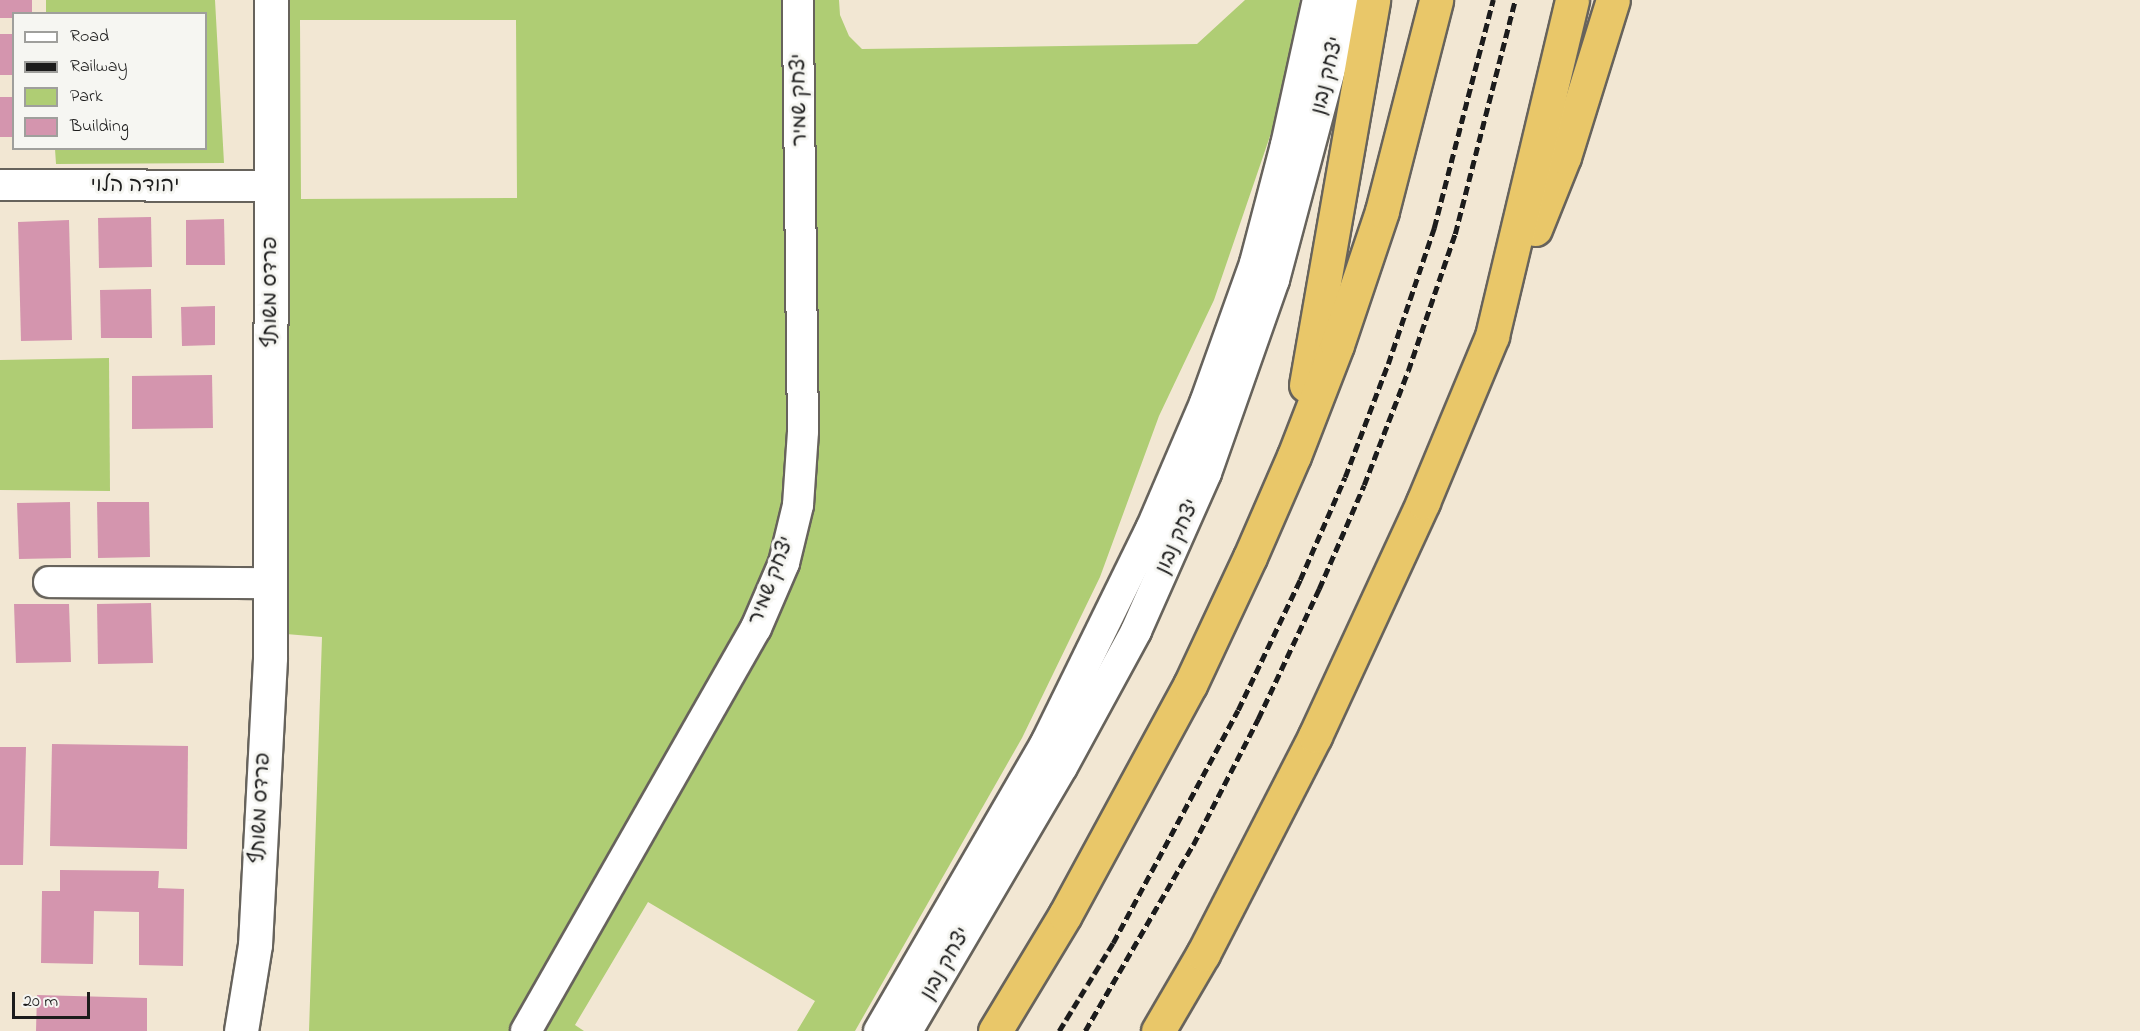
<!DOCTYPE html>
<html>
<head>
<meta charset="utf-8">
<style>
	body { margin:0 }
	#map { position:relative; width:2140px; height:1031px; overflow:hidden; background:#f2e7d3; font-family:"Indie Flower","Playpen Sans Hebrew",sans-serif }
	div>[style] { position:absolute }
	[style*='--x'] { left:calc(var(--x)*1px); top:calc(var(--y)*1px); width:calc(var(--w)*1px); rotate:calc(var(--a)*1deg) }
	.green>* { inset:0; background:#afcd74 }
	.building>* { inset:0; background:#d495ae }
	.roads { filter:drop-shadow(2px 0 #67635c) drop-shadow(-2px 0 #67635c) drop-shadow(0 2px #67635c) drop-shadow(0 -2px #67635c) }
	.minor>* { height:30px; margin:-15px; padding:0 15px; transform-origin:15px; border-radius:15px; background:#fff }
	.tertiary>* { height:33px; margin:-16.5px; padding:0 16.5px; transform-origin:16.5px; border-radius:16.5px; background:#fff }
	.motorway>* { height:33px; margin:-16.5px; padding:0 16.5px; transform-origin:16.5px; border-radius:16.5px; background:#e9c769 }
	.rail>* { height:4.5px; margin-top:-2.25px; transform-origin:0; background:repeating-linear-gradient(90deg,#1c1c1c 0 9px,transparent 0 13.5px) }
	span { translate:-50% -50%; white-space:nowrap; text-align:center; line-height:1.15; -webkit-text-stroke:6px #f6f6f2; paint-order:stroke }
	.street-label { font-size:21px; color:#1c1c1c }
	.legend { position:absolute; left:12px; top:12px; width:195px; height:138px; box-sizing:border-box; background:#f6f6f2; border:2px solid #9f9f9c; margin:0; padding:8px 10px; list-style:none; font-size:18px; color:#1c1c1c }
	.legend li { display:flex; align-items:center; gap:12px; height:30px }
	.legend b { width:30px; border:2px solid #9f9f9c }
	.scale { position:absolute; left:12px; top:992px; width:78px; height:27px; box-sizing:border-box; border:3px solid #1c1c1c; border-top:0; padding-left:8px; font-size:18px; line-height:21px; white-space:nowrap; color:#1c1c1c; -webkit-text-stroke:4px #f6f6f2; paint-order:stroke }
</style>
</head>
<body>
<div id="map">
	<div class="green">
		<div style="clip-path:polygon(46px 0,215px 0,224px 163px,56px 164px,55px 149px,206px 148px,206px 14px,46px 13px)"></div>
		<div style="clip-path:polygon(evenodd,287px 0,839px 0,840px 15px,849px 36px,862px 49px,1197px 44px,1245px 0,1300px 0,1282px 101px,1214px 300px,1159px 416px,1100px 577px,1022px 738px,855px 1031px,797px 1031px,815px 1001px,648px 902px,575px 1025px,584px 1031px,309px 1031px,322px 637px,286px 634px,287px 0,300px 20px,516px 20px,517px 198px,301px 199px,300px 20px)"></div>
		<div style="clip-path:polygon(109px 358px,110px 491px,0 490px,0 360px)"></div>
	</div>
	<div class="building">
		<div style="clip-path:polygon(0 0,32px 0,32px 14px,14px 14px,14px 18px,0 18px)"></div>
		<div style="clip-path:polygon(0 34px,14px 34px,14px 75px,0 75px)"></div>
		<div style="clip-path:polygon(0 97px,14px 97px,14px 137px,0 137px)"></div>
		<div style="clip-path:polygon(151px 217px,152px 267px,99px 268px,98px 218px)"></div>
		<div style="clip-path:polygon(224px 219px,225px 265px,186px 265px,186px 220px)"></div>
		<div style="clip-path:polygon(69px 220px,72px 340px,21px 341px,18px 222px)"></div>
		<div style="clip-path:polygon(151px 289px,152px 338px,101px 338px,100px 290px)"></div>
		<div style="clip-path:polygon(215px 306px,215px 345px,182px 346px,181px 307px)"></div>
		<div style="clip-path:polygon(212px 375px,213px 428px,132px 429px,132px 376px)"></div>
		<div style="clip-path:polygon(70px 502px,71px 558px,19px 559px,17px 503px)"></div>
		<div style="clip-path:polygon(97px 502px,149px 502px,150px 557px,98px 558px)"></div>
		<div style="clip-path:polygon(151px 603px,153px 663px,98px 664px,97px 604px)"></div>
		<div style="clip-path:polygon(14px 604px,69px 604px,71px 662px,16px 663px)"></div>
		<div style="clip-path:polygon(52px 744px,188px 746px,187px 849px,50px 846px)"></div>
		<div style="clip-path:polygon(0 747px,26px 747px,23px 865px,0 865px)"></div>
		<div style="clip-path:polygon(60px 870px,159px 871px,158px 888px,184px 889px,183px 966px,139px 965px,139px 912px,94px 911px,93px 964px,41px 963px,42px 891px,60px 891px)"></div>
		<div style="clip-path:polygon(37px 995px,147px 998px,147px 1031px,36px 1031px)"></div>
	</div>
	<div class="roads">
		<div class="minor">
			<div style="--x:0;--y:185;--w:270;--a:0.2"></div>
			<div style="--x:49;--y:582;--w:221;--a:0.3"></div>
			<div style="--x:526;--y:1031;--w:464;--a:-60.3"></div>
			<div style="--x:756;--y:628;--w:71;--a:-66.7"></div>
			<div style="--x:784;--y:563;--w:60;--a:-76.4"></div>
			<div style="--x:798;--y:505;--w:73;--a:-86.1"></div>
			<div style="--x:803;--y:432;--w:432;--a:-90.7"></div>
			<div style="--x:879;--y:1031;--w:333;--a:-59.9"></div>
			<div style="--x:1046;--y:743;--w:238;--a:-63.9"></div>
			<div style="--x:1151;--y:529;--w:137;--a:-66.8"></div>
			<div style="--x:1205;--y:403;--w:149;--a:-70.3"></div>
			<div style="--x:1255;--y:263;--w:122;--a:-75.3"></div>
			<div style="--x:1286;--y:145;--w:148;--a:-77.6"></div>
			<div style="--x:907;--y:1031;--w:306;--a:-59.6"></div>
			<div style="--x:1062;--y:767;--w:155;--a:-61.4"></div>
			<div style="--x:1136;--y:631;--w:173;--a:-66.1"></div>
			<div style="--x:1206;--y:473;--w:205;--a:-70.6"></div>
			<div style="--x:1274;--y:280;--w:249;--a:-75.1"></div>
			<div style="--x:1338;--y:39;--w:40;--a:-78"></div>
		</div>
		<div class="tertiary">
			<div style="--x:241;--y:1031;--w:87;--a:-80.8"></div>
			<div style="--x:255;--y:945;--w:288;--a:-87"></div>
			<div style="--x:270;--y:657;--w:657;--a:-89.91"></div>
		</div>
		<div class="motorway">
			<div style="--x:1535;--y:229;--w:78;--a:-68.1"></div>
			<div style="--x:1564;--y:157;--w:164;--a:-72.7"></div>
			<div style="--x:1306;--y:385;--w:391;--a:-80.1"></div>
			<div style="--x:995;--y:1031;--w:135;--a:-58.9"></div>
			<div style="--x:1065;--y:915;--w:262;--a:-61.5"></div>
			<div style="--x:1190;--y:685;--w:141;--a:-64.9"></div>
			<div style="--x:1250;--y:557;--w:110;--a:-66.5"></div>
			<div style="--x:1294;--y:456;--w:119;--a:-68.8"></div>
			<div style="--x:1337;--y:345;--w:141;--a:-71.4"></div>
			<div style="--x:1382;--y:211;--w:218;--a:-75.6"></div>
			<div style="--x:1158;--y:1031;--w:89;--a:-59.7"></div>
			<div style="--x:1203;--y:954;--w:245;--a:-62.8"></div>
			<div style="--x:1315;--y:736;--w:258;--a:-65.2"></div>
			<div style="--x:1423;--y:502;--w:180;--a:-67.4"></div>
			<div style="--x:1492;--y:336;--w:345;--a:-76.6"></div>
		</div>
	</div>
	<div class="rail">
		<div style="--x:1059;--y:1031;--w:103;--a:-58.5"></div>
		<div style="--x:1113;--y:943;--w:264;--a:-61.8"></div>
		<div style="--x:1238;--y:710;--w:144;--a:-64.5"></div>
		<div style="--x:1300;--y:580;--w:112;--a:-66.4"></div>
		<div style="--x:1345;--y:477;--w:121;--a:-69.2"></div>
		<div style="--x:1388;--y:364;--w:144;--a:-71.3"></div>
		<div style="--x:1434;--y:228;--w:236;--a:-75.5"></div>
		<div style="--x:1085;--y:1031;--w:215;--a:-59.9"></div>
		<div style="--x:1193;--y:845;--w:142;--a:-62.7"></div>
		<div style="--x:1258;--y:719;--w:144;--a:-64.9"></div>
		<div style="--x:1319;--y:589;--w:113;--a:-66.6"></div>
		<div style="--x:1364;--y:485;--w:122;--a:-68.9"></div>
		<div style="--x:1408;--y:371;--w:145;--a:-71.1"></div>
		<div style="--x:1455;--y:234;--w:242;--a:-75.6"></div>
	</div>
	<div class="street-label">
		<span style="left:1328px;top:76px;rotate:-76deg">יצחק נבון</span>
		<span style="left:800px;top:100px;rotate:-91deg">יצחק שמיר</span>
		<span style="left:135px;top:186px">יהודה הלוי</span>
		<span style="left:271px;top:292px;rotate:-90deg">פרדס משותף</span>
		<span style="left:1178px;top:537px;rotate:-66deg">יצחק נבון</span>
		<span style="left:772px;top:581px;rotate:-69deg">יצחק שמיר</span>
		<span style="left:261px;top:808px;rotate:-87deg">פרדס משותף</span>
		<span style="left:946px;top:964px;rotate:-60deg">יצחק נבון</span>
	</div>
	<ul class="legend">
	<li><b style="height:8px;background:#fff"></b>Road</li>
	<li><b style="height:8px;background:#1c1c1c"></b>Railway</li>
	<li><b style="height:16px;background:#afcd74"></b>Park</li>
	<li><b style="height:16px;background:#d495ae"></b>Building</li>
	</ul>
	<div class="scale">20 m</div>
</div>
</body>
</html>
